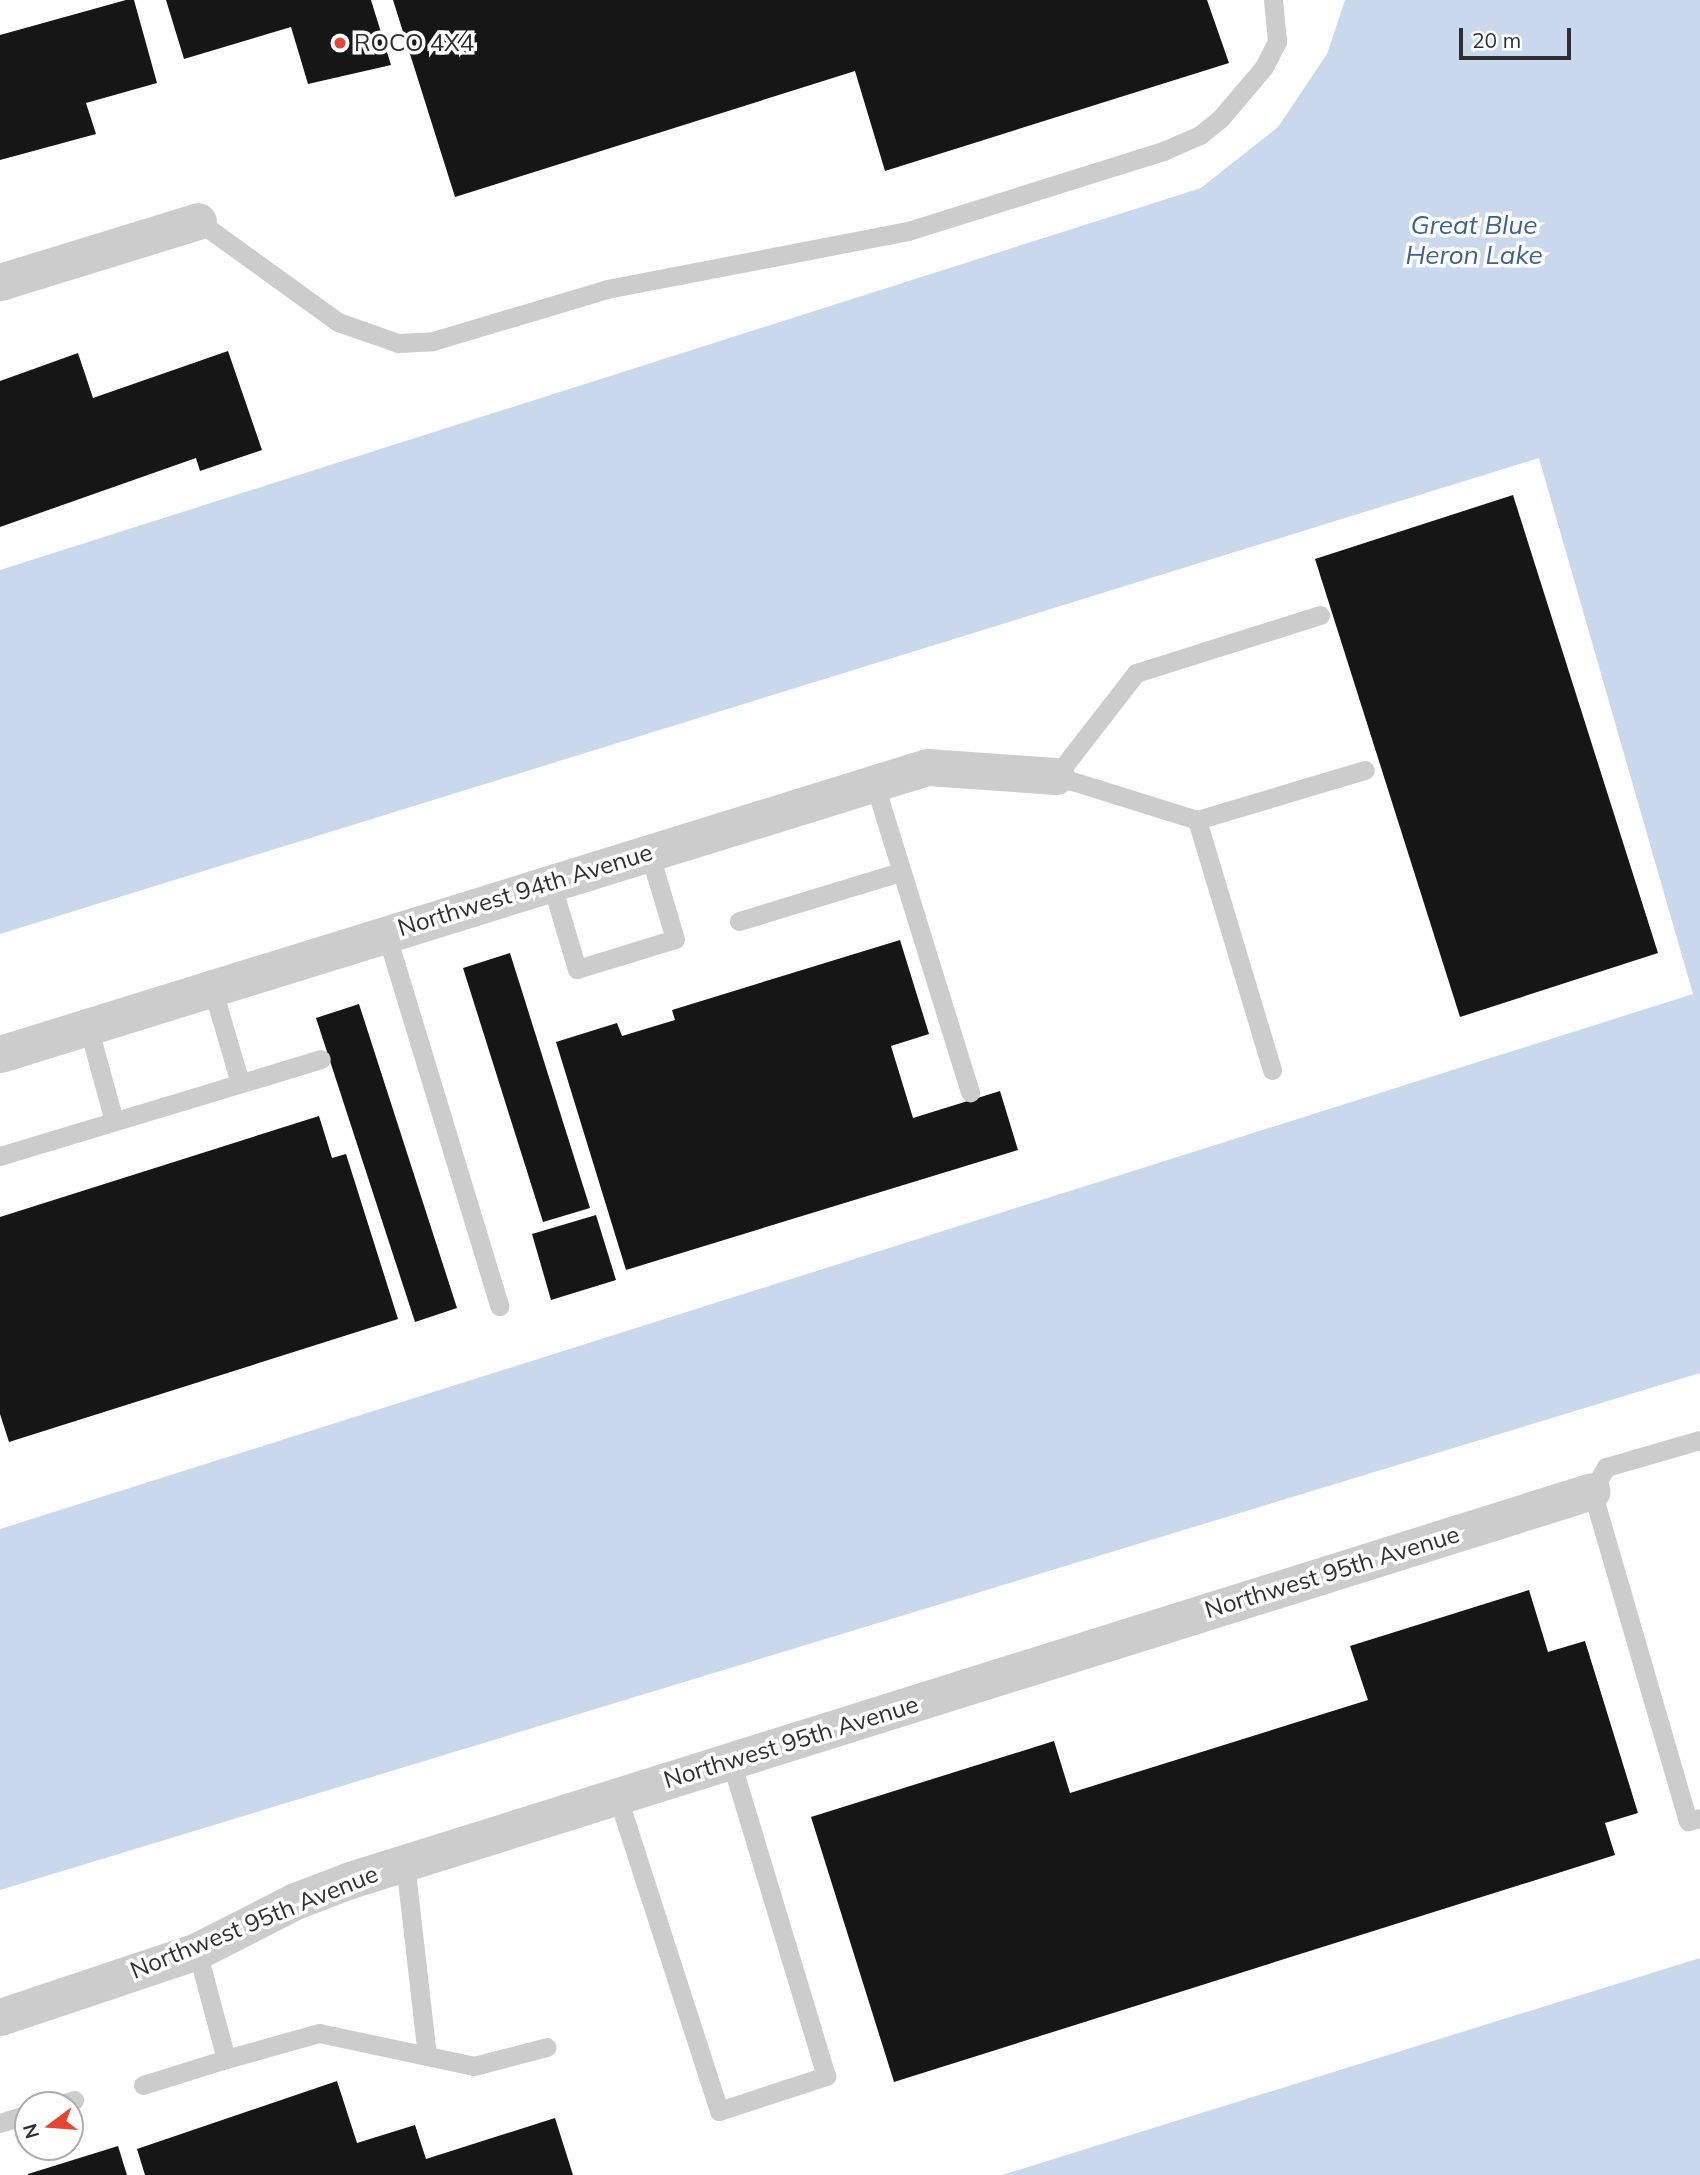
<!DOCTYPE html>
<html>
<head>
<meta charset="utf-8">
<style>
	body { margin:0 }
	#map { position:relative; width:1700px; height:2175px; overflow:hidden; background:#fff; font-family:Mulish,sans-serif }
	div>[style] { position:absolute }
	[style*='--x'] { left:calc(var(--x)*1px); top:calc(var(--y)*1px); width:calc(var(--w)*1px); rotate:calc(var(--a)*1deg) }
	.water>* { inset:0; background:#c9d8ec }
	.building>* { inset:0; background:#161616 }
	.lane>* { height:19px; margin:-9.5px; padding:0 9.5px; transform-origin:9.5px; border-radius:9.5px; background:#ccc }
	.street>* { height:37px; margin:-18.5px; padding:0 18.5px; transform-origin:18.5px; border-radius:18.5px; background:#ccc }
	.dots>* { width:19px; height:19px; translate:-50% -50%; box-sizing:border-box; border:4px solid #fff; border-radius:50% }
	span { translate:-50% -50%; white-space:nowrap; text-align:center; line-height:1.15; -webkit-text-stroke:7px #fff; paint-order:stroke }
	.poi-label { font-size:24px; color:#2f2f2f }
	.left { translate:0 -50%; text-align:left }
	.street-label { font-size:24px; color:#2f2f2f }
	.water-label { font-size:26px; color:#3c6192; font-style:italic }
	.north { position:absolute; left:14px; top:2091px; width:70px; height:70px; box-sizing:border-box; background:#fff; border:2px solid #acacac; border-radius:50%; rotate:254deg; font-size:19px; font-weight:700; line-height:28px; text-align:center; color:#2f2f2f }
	.north::after { content:''; display:block; margin:auto; width:24px; height:32px; background:#e64531; clip-path:polygon(50% 0,100% 100%,50% 72%,0 100%) }
	.scale { position:absolute; left:1459px; top:28px; width:112px; height:32px; box-sizing:border-box; border:4px solid #2f2f2f; border-top:0; padding-left:9px; font-size:21px; line-height:24px; white-space:nowrap; color:#2f2f2f; -webkit-text-stroke:5px #fff; paint-order:stroke }
</style>
</head>
<body>
<div id="map">
	<div class="water">
		<div style="clip-path:polygon(1345px 0,1700px 0,1700px 1373px,0 1890px,0 1529px,1693px 994px,1539px 458px,0 934px,0 570px,1201px 188px,1278px 127px,1327px 54px)"></div>
		<div style="clip-path:polygon(1700px 1958px,1700px 2175px,1002px 2175px)"></div>
	</div>
	<div class="building">
		<div style="clip-path:polygon(126px 0,134px 0,157px 83px,86px 103px,96px 134px,0 160px,0 35px)"></div>
		<div style="clip-path:polygon(166px 0,371px 0,391px 65px,308px 84px,291px 27px,184px 59px)"></div>
		<div style="clip-path:polygon(393px 0,1207px 0,1229px 63px,885px 171px,855px 71px,455px 197px)"></div>
		<div style="clip-path:polygon(228px 351px,262px 450px,200px 471px,196px 458px,0 527px,0 381px,78px 353px,93px 398px)"></div>
		<div style="clip-path:polygon(1513px 495px,1658px 953px,1460px 1017px,1315px 559px)"></div>
		<div style="clip-path:polygon(900px 940px,929px 1034px,891px 1046px,913px 1118px,1000px 1091px,1018px 1150px,626px 1270px,556px 1042px,617px 1023px,622px 1036px,675px 1020px,672px 1010px)"></div>
		<div style="clip-path:polygon(510px 953px,590px 1208px,543px 1222px,463px 968px)"></div>
		<div style="clip-path:polygon(359px 1004px,457px 1308px,415px 1322px,316px 1018px)"></div>
		<div style="clip-path:polygon(319px 1116px,332px 1158px,346px 1154px,398px 1319px,9px 1442px,0 1414px,0 1217px)"></div>
		<div style="clip-path:polygon(596px 1215px,616px 1280px,551px 1300px,532px 1234px)"></div>
		<div style="clip-path:polygon(1529px 1590px,1548px 1652px,1585px 1641px,1638px 1813px,1605px 1823px,1615px 1855px,894px 2082px,811px 1817px,1054px 1741px,1070px 1793px,1368px 1700px,1350px 1646px)"></div>
		<div style="clip-path:polygon(337px 2081px,357px 2143px,415px 2125px,426px 2159px,555px 2118px,573px 2175px,145px 2175px,137px 2149px)"></div>
		<div style="clip-path:polygon(118px 2146px,127px 2175px,28px 2175px,28px 2174px)"></div>
	</div>
	<div class="lane">
		<div style="--x:198;--y:221;--w:173;--a:35.8"></div>
		<div style="--x:338;--y:322;--w:64;--a:19.3"></div>
		<div style="--x:398;--y:343;--w:35;--a:-3"></div>
		<div style="--x:433;--y:341;--w:182;--a:-16.6"></div>
		<div style="--x:607;--y:289;--w:307;--a:-10.9"></div>
		<div style="--x:908;--y:231;--w:267;--a:-17.4"></div>
		<div style="--x:1163;--y:151;--w:40;--a:-23.4"></div>
		<div style="--x:1200;--y:135;--w:26;--a:-39"></div>
		<div style="--x:1220;--y:119;--w:68;--a:-49.8"></div>
		<div style="--x:1264;--y:67;--w:29;--a:-63"></div>
		<div style="--x:1277;--y:41;--w:41;--a:-95.6"></div>
		<div style="--x:1320;--y:615;--w:193;--a:162.5"></div>
		<div style="--x:1136;--y:673;--w:130;--a:127.8"></div>
		<div style="--x:1056;--y:776;--w:148;--a:17.3"></div>
		<div style="--x:1197;--y:820;--w:175;--a:-16.6"></div>
		<div style="--x:874;--y:782;--w:325;--a:72.8"></div>
		<div style="--x:1197;--y:820;--w:261;--a:73.3"></div>
		<div style="--x:551;--y:882;--w:91;--a:73.4"></div>
		<div style="--x:577;--y:969;--w:102;--a:-17"></div>
		<div style="--x:675;--y:939;--w:91;--a:-106.6"></div>
		<div style="--x:739;--y:921;--w:168;--a:-16.9"></div>
		<div style="--x:386;--y:933;--w:390;--a:73.1"></div>
		<div style="--x:212;--y:987;--w:100;--a:73.7"></div>
		<div style="--x:88;--y:1026;--w:98;--a:74.7"></div>
		<div style="--x:0;--y:1156;--w:335;--a:-16.8"></div>
		<div style="--x:1700;--y:1440;--w:98;--a:164"></div>
		<div style="--x:1606;--y:1467;--w:28;--a:120"></div>
		<div style="--x:1592;--y:1491;--w:344;--a:73.8"></div>
		<div style="--x:1688;--y:1821;--w:12;--a:-14"></div>
		<div style="--x:617;--y:1795;--w:332;--a:72.1"></div>
		<div style="--x:719;--y:2111;--w:113;--a:-18.1"></div>
		<div style="--x:826;--y:2076;--w:329;--a:-106.8"></div>
		<div style="--x:405;--y:1863;--w:194;--a:83.5"></div>
		<div style="--x:226;--y:2059;--w:97;--a:-15.6"></div>
		<div style="--x:319;--y:2033;--w:158;--a:12"></div>
		<div style="--x:474;--y:2066;--w:75;--a:-14.6"></div>
		<div style="--x:143;--y:2085;--w:87;--a:-17.4"></div>
		<div style="--x:226;--y:2059;--w:112;--a:-105"></div>
		<div style="--x:58;--y:2105;--w:17;--a:-17"></div>
		<div style="--x:0;--y:2123;--w:29;--a:-18"></div>
	</div>
	<div class="street">
		<div style="--x:0;--y:282;--w:207;--a:-17.1"></div>
		<div style="--x:0;--y:1054;--w:970;--a:-17.2"></div>
		<div style="--x:927;--y:767;--w:129;--a:4"></div>
		<div style="--x:0;--y:2017;--w:208;--a:-18.5"></div>
		<div style="--x:197;--y:1951;--w:110;--a:-27"></div>
		<div style="--x:295;--y:1901;--w:59;--a:-20.9"></div>
		<div style="--x:350;--y:1880;--w:1301;--a:-17.39"></div>
	</div>
	<div class="dots">
		<div style="left:340px;top:43px;background:#e64531"></div>
	</div>
	<div class="poi-label">
		<span class="left" style="left:354px;top:43px">ROCO 4X4</span>
	</div>
	<div class="street-label">
		<span style="left:525px;top:890px;rotate:-17deg">Northwest 94th Avenue</span>
		<span style="left:1332px;top:1572px;rotate:-17deg">Northwest 95th Avenue</span>
		<span style="left:791px;top:1742px;rotate:-17deg">Northwest 95th Avenue</span>
		<span style="left:254px;top:1922px;rotate:-22deg">Northwest 95th Avenue</span>
	</div>
	<div class="water-label">
		<span style="left:1474px;top:240px">Great Blue<br>Heron Lake</span>
	</div>
	<div class="north">N</div>
	<div class="scale">20 m</div>
</div>
</body>
</html>
